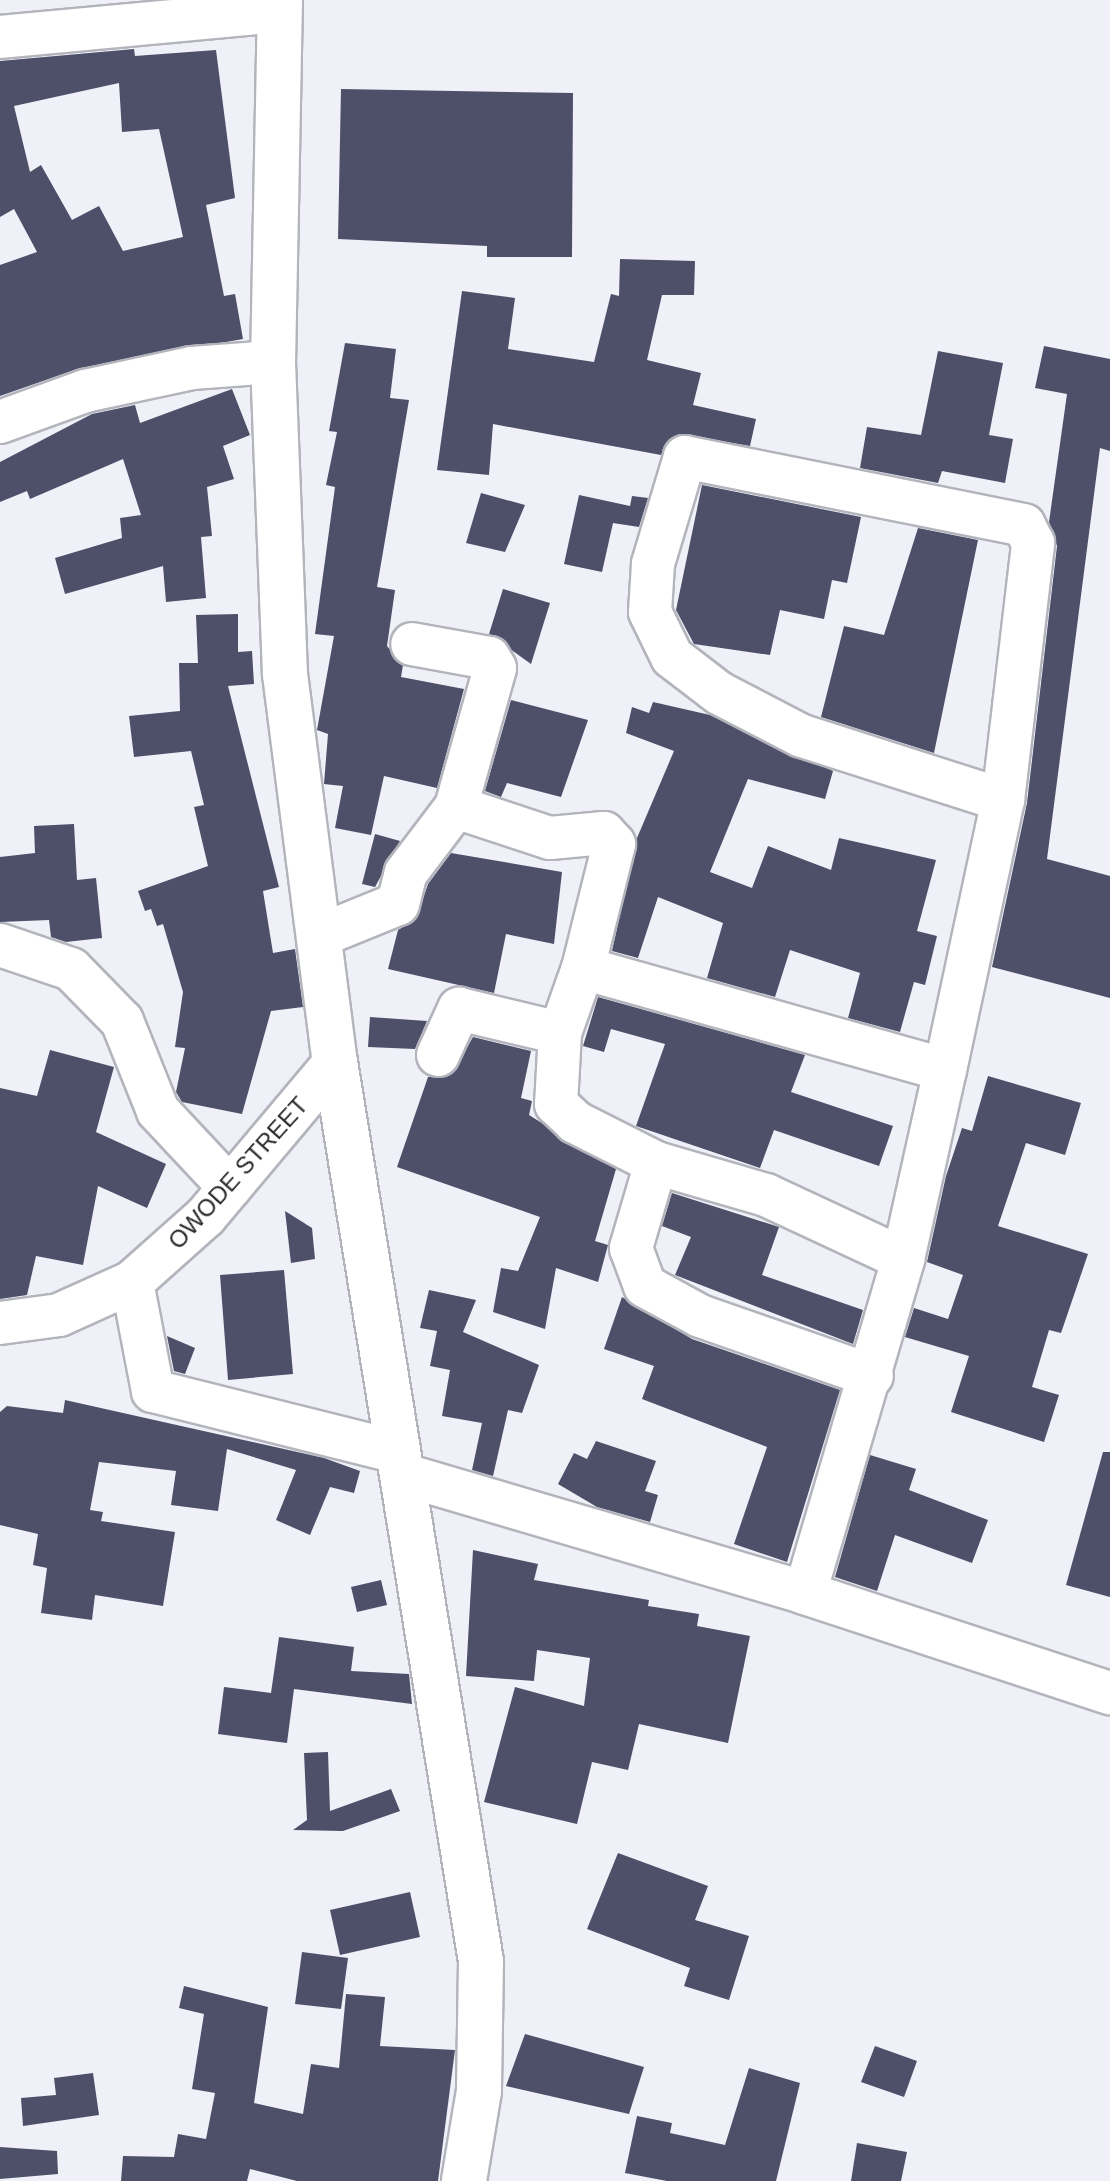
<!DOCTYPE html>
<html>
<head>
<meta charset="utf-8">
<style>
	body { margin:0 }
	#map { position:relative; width:1110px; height:2181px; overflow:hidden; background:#eff0f8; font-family:Helvetica,sans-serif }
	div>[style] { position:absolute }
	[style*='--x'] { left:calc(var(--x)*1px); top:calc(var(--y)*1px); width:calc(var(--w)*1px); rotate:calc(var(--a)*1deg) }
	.building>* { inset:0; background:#4e4f69 }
	.roads { filter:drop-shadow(2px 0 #b3b4bc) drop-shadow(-2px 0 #b3b4bc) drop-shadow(0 2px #b3b4bc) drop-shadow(0 -2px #b3b4bc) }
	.minor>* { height:42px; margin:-21px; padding:0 21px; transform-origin:21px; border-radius:21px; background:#fff }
	.major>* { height:44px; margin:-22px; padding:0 22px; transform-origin:22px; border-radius:22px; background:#fff }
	span { translate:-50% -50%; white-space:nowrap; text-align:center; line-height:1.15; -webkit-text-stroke:8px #fff; paint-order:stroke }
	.street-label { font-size:24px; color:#2a2a2d }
</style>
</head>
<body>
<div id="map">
	<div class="building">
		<div style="clip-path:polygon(evenodd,134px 49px,135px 56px,216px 50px,235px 198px,206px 205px,224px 296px,235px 294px,243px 339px,80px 368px,0 396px,0 265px,37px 252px,14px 209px,0 217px,0 61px,134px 49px,119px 83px,122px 132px,159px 129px,183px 237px,123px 251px,99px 206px,72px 220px,41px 165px,30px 172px,14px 106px,119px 83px)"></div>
		<div style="clip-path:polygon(341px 89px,573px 93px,572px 257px,487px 257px,487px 246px,338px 239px)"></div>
		<div style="clip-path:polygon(620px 259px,695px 261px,694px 295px,662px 295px,647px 360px,701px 373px,693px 405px,756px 419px,750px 446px,679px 434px,661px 455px,493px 424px,489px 475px,437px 470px,462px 291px,515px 298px,508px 349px,594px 362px,611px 294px,619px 296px)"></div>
		<div style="clip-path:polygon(345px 343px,396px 349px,390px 398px,409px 400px,377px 587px,395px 590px,387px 646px,403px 665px,401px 677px,464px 689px,437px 788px,384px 776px,371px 835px,335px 828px,343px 786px,324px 784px,328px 734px,317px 730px,334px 636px,315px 634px,335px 487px,326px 485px,337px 432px,329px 431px)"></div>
		<div style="clip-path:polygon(1044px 346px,1110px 359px,1110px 451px,1100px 448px,1047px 859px,1110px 876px,1110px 998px,992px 967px,1027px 803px,1057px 546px,1049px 522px,1067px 394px,1035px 388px)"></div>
		<div style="clip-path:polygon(938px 351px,1003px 363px,989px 435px,1013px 439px,1005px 483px,942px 471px,938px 483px,860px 468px,867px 427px,921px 435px)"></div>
		<div style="clip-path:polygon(232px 389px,250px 435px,223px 446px,234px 479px,207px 487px,212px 536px,201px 537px,206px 598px,166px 602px,163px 566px,65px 594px,55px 558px,122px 538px,120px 518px,141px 515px,123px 459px,30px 499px,27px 491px,0 502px,0 462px,92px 414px,135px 405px,140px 423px)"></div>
		<div style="clip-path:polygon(702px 485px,861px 517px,847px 583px,832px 580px,824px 619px,780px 610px,770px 655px,694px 644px,676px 610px)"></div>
		<div style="clip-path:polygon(481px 493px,525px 505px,505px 552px,466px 543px)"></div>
		<div style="clip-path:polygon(579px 495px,630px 506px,632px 496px,648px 498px,639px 527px,613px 523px,602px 572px,564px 564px)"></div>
		<div style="clip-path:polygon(918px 528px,978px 540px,934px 753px,821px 717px,844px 626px,884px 635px)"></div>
		<div style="clip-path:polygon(503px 589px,550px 603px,531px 664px,489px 634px)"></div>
		<div style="clip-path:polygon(238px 614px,238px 652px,252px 651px,254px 684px,228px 686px,279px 887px,263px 891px,273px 953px,295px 949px,303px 1007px,271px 1011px,242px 1114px,182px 1102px,176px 1092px,185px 1048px,175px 1047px,183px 992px,163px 924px,157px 926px,151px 909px,145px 911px,138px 891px,208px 866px,194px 807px,204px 805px,191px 751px,134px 757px,129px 716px,180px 711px,179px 663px,198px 663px,196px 615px)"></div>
		<div style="clip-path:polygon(511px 700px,588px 720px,561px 797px,507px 783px,501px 797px,485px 791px)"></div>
		<div style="clip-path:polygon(653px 702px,710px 715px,833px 771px,825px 799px,748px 779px,710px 872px,752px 888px,768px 846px,831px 870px,839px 838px,936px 860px,917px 931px,937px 936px,925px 985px,914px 982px,900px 1032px,848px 1018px,860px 973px,790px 950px,775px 997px,707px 978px,723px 923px,658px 897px,638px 958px,612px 951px,637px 838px,674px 751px,626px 733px,632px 707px,649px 713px)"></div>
		<div style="clip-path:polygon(74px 824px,77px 880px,96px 878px,102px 938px,66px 942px,51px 937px,49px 920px,0 922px,0 857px,35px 853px,34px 826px)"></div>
		<div style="clip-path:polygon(375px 834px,400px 841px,375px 887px,362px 884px)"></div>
		<div style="clip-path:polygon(451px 853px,562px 872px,554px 944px,506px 934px,494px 993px,388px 969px,398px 930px,416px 919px,428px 884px)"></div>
		<div style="clip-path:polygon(598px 997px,805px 1055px,791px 1092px,893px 1126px,879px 1166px,774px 1130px,760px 1168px,636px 1126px,665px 1044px,611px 1029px,604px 1052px,583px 1046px)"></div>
		<div style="clip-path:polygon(370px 1017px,427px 1021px,415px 1049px,368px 1047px)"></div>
		<div style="clip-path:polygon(473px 1037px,531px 1051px,521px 1098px,532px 1101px,529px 1115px,616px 1169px,595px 1241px,608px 1245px,598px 1282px,556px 1268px,545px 1329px,493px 1312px,501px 1268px,518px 1271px,540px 1217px,397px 1167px,428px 1077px,452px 1074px)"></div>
		<div style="clip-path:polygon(50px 1050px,114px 1067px,96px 1132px,166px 1164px,147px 1208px,98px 1186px,83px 1265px,36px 1256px,27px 1295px,0 1299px,0 1088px,37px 1096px)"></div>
		<div style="clip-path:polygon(988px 1076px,1081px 1103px,1065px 1155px,1026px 1143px,998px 1226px,1088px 1254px,1061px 1333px,1049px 1330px,1032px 1387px,1059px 1395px,1044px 1442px,951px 1412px,969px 1356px,905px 1337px,914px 1308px,948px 1319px,963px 1275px,927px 1262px,946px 1176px,962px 1128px,972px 1131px)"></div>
		<div style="clip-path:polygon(672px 1193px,779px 1227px,762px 1275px,863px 1310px,853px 1344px,675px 1275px,691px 1237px,662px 1226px)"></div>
		<div style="clip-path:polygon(285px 1211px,312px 1228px,315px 1259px,291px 1263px)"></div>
		<div style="clip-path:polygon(284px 1270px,293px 1374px,228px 1380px,220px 1275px)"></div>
		<div style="clip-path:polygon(429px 1290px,476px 1300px,463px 1332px,539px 1365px,522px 1413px,508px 1410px,493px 1476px,472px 1470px,482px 1423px,442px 1416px,450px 1370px,430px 1366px,437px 1331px,420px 1328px)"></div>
		<div style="clip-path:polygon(622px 1297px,692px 1339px,840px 1390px,787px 1562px,734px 1544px,767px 1447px,642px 1399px,654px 1366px,604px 1349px)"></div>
		<div style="clip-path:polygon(167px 1336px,195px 1348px,185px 1374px,174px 1371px)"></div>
		<div style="clip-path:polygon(65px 1400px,324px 1458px,360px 1471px,354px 1493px,330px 1487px,310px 1535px,276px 1520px,296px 1470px,227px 1449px,218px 1511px,171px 1505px,176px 1471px,99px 1462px,90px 1510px,103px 1512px,101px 1521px,175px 1532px,163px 1606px,95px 1595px,92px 1620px,41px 1613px,47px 1568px,33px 1565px,38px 1534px,0 1525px,0 1412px,7px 1406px,63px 1413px)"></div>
		<div style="clip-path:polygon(596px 1441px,656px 1461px,645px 1491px,658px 1495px,650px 1522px,597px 1507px,558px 1484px,574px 1453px,587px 1459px)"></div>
		<div style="clip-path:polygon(1103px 1452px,1110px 1452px,1110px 1597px,1066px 1585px)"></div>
		<div style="clip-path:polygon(870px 1455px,916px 1469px,909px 1490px,988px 1520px,972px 1563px,895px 1535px,877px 1591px,835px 1577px)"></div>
		<div style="clip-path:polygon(473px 1550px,538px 1564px,534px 1580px,649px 1600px,648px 1606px,699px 1614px,697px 1626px,750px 1636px,728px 1743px,639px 1724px,628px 1770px,592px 1762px,577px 1824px,484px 1802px,515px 1687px,584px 1706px,590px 1658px,537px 1650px,534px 1681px,466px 1676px)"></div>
		<div style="clip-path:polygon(381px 1580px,387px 1605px,357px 1612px,351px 1587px)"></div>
		<div style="clip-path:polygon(279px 1637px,354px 1647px,351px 1671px,409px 1674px,412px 1704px,294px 1689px,287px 1743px,218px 1734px,224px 1687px,271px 1693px)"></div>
		<div style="clip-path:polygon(328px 1752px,330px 1811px,391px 1789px,400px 1811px,343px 1831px,293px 1830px,307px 1820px,304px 1753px)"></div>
		<div style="clip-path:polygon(618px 1853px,708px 1886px,695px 1920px,749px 1936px,729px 2000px,684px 1986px,690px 1968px,587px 1929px)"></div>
		<div style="clip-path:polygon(410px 1892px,420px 1937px,340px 1955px,330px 1910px)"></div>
		<div style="clip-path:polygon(302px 1952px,348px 1958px,341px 2009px,295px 2004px)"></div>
		<div style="clip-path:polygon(184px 1986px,268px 2007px,254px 2103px,303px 2114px,311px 2064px,339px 2068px,346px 1994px,385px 1997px,380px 2046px,455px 2050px,438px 2181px,297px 2181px,250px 2169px,247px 2181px,121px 2181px,123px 2156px,174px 2157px,178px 2134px,206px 2139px,215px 2093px,192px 2089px,204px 2014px,179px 2008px)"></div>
		<div style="clip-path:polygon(525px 2034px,644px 2067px,629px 2114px,506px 2086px)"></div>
		<div style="clip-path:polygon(875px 2046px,917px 2061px,904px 2097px,861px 2082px)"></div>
		<div style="clip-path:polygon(749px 2068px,800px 2083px,776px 2181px,667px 2181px,625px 2173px,637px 2116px,672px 2123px,670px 2133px,725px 2145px)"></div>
		<div style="clip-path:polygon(93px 2073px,99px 2115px,23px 2126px,21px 2098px,56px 2095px,54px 2078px)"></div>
		<div style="clip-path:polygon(857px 2143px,907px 2152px,901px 2181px,851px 2181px)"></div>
		<div style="clip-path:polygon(0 2147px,57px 2151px,58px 2174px,0 2179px)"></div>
	</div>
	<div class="roads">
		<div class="minor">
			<div style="--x:0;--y:37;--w:280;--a:-5.3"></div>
			<div style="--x:0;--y:422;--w:90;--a:-20"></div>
			<div style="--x:85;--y:391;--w:109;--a:-12.1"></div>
			<div style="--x:192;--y:368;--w:81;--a:-4.2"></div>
			<div style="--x:456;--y:807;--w:99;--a:18.3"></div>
			<div style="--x:550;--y:838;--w:54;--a:-5.3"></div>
			<div style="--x:604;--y:833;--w:15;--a:48"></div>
			<div style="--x:614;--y:844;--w:128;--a:104"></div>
			<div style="--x:583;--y:968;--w:376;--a:15.7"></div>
			<div style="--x:319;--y:936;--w:85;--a:-22.1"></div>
			<div style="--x:398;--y:904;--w:32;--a:-76"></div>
			<div style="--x:406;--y:873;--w:83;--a:-52.9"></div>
			<div style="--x:456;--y:807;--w:144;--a:-74.3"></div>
			<div style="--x:495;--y:668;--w:12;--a:-121"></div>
			<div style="--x:489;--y:658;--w:78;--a:-169.7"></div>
			<div style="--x:0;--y:945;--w:75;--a:18.7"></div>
			<div style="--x:71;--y:969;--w:73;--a:45.6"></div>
			<div style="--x:122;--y:1021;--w:97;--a:68.2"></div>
			<div style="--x:158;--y:1111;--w:105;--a:46.9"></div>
			<div style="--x:583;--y:968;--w:69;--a:109.5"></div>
			<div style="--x:560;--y:1033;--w:71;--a:93.2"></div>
			<div style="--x:556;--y:1104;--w:26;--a:43"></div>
			<div style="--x:575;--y:1122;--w:91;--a:26.8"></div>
			<div style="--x:656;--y:1163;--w:115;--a:16.2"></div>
			<div style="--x:766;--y:1195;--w:151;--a:25"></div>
			<div style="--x:438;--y:1055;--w:51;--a:-65.5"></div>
			<div style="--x:459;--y:1009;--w:104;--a:13.4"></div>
			<div style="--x:656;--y:1163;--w:89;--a:106.4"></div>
			<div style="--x:631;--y:1248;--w:40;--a:69.8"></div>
			<div style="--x:645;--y:1286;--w:63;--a:28.6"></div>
			<div style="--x:700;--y:1316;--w:182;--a:19.2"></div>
			<div style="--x:132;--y:1282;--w:111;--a:79.1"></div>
			<div style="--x:153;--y:1391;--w:252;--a:14"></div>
			<div style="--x:0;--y:1323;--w:60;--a:-7.7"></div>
			<div style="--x:59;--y:1315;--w:80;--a:-24.3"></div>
			<div style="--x:132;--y:1282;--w:99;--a:-41.7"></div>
			<div style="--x:206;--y:1216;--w:201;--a:-50"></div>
			<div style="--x:405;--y:1475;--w:417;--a:16.4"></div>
			<div style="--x:805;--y:1593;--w:321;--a:18.2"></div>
			<div style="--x:805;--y:1593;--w:348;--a:-73.6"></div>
			<div style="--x:903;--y:1259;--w:194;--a:-77.5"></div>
			<div style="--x:945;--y:1070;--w:276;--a:-77.9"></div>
			<div style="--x:1003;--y:800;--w:259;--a:-83.3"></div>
			<div style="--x:1033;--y:543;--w:20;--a:-117"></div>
			<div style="--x:1024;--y:525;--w:346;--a:-168.7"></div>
			<div style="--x:685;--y:457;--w:112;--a:106.7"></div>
			<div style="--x:653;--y:564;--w:48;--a:93.6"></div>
			<div style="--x:650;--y:612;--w:50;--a:63.9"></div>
			<div style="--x:672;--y:657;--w:59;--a:37.5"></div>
			<div style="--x:719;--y:693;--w:93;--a:27.4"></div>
			<div style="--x:802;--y:736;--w:211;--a:17.7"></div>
		</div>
		<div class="major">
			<div style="--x:280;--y:0;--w:362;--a:91.1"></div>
			<div style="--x:273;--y:362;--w:312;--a:87.8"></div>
			<div style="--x:285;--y:674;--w:391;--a:82.7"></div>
			<div style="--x:335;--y:1062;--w:911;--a:80.78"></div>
			<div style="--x:481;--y:1961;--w:130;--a:90.9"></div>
			<div style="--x:479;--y:2091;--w:91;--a:99.5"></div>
		</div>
	</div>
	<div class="street-label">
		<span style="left:238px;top:1173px;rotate:-48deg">OWODE STREET</span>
	</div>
</div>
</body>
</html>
